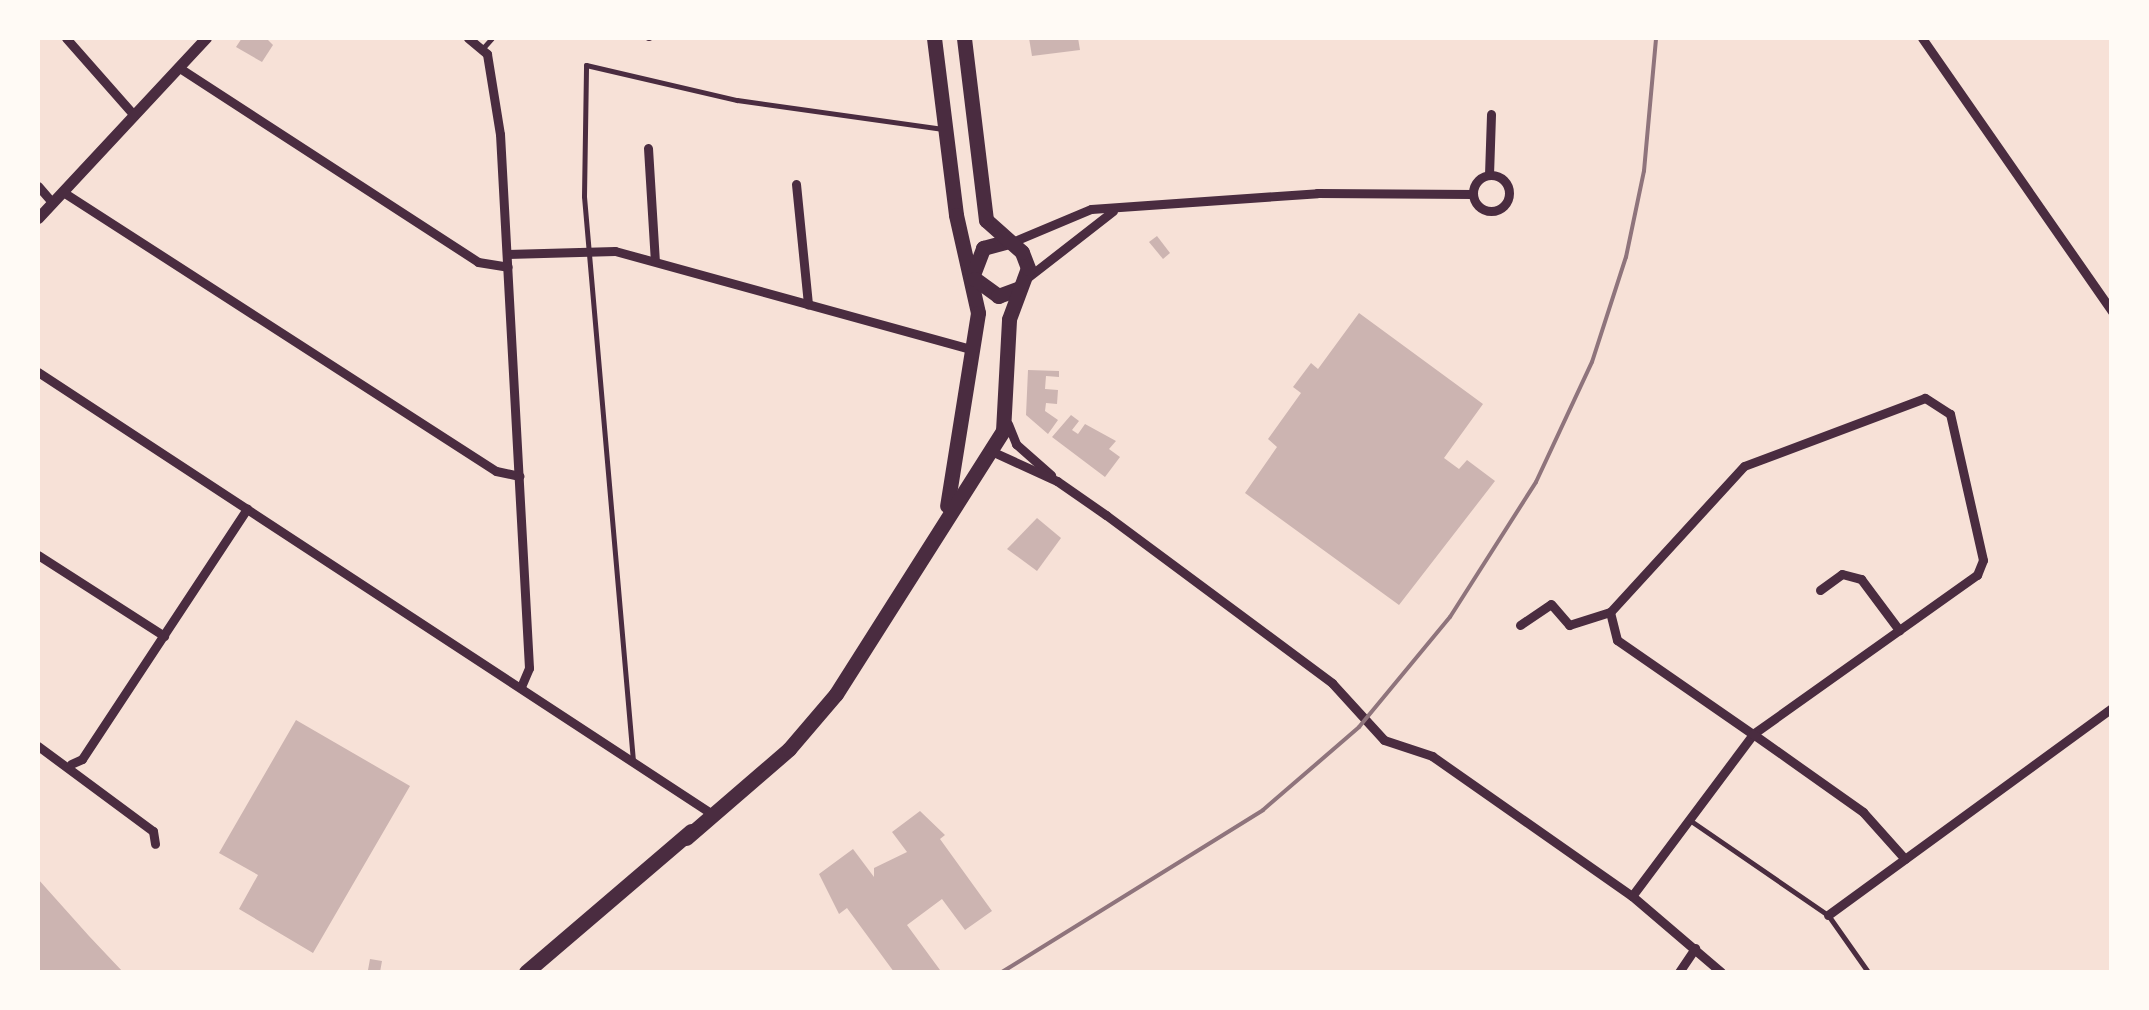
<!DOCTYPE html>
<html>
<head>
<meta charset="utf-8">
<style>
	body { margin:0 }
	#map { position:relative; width:2149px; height:1010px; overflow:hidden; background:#f7e1d7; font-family:Figtree,sans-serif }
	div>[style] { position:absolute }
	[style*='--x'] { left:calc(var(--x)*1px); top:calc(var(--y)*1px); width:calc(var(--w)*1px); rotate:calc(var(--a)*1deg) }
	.building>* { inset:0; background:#ccb4b1 }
	.service>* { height:5px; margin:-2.5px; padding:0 2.5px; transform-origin:2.5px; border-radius:2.5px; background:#4a2c40 }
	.minor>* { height:9px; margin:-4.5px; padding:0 4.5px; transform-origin:4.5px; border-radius:4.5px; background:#4a2c40 }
	.minor>.ring { margin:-4.5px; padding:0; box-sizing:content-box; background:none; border:9px solid #4a2c40; border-radius:50% }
	.tertiary>* { height:11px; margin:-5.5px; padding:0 5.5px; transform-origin:5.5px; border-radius:5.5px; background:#4a2c40 }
	.trunk>* { height:15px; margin:-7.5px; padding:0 7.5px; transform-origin:7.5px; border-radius:7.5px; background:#4a2c40 }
	.rail>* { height:4px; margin:-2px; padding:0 2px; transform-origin:2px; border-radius:2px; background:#8f747c }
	span { translate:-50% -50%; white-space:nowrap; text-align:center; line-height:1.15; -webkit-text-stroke:10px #fffaf5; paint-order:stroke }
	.frame { position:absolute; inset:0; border:40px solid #fffaf5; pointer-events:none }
</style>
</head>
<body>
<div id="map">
	<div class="building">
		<div style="clip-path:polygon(242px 38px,266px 38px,273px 45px,262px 62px,236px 47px)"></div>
		<div style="clip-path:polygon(1029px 38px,1078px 38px,1080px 50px,1032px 56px)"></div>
		<div style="clip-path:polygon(1157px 236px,1170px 253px,1163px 259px,1149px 242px)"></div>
		<div style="clip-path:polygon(1359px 313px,1483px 404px,1444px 458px,1459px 469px,1467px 460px,1495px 481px,1399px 605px,1245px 493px,1277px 447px,1268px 439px,1301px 393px,1293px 387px,1311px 363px,1318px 369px)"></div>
		<div style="clip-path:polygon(1028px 370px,1059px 371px,1059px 377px,1046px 376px,1045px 389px,1058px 390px,1057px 404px,1046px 403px,1045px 411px,1058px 420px,1048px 434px,1026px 415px)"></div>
		<div style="clip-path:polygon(1071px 415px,1079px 421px,1072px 430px,1078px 434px,1085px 424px,1116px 441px,1109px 449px,1120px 457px,1105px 477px,1052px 437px)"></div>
		<div style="clip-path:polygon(1037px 518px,1061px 538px,1037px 571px,1007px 549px)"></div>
		<div style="clip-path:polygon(296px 720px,410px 786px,313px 953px,239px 909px,258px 875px,219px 853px)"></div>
		<div style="clip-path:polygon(920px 811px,945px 835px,940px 839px,992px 911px,965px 930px,942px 899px,907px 925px,940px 970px,894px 972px,847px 908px,839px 914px,819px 874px,853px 849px,874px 877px,874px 868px,907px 852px,892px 832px)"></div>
		<div style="clip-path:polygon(38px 879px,89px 936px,123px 972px,38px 972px)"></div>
		<div style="clip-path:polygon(370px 959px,382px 961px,380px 972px,356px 972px,368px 970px)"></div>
	</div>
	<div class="service">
		<div style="--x:648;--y:38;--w:1;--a:0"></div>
		<div style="--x:483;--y:48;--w:13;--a:-48"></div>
		<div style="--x:633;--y:761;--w:567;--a:-94.96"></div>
		<div style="--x:584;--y:196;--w:131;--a:-89.1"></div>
		<div style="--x:586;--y:65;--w:155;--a:13.1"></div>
		<div style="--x:737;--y:100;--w:208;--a:8"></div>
		<div style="--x:1691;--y:821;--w:166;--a:34.5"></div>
		<div style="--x:1828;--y:915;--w:70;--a:54.9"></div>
	</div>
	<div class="minor">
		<div style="--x:66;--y:38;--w:103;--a:48.6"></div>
		<div style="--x:468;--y:38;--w:25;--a:40"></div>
		<div style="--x:487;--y:54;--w:81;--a:80.8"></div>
		<div style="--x:500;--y:134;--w:535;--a:86.89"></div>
		<div style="--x:529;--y:668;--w:21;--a:113"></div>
		<div style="--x:1922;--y:38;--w:333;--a:55.2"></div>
		<div style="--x:178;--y:67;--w:358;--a:33"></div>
		<div style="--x:478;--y:262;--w:30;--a:9"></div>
		<div style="--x:648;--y:148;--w:113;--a:86.5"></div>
		<div style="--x:1489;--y:175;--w:61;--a:-88.1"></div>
		<div class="ring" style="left:1473px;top:175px;width:27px;height:27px"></div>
		<div style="--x:796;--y:184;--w:121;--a:84.3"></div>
		<div style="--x:38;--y:186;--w:21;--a:49"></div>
		<div style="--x:63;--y:192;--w:515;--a:32.8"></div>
		<div style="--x:496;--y:471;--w:24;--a:12"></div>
		<div style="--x:1010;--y:243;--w:88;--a:-22.8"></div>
		<div style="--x:1091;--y:209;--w:227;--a:-4"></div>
		<div style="--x:1317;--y:193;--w:156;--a:0.4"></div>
		<div style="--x:507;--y:254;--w:108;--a:-1.6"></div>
		<div style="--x:615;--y:251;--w:372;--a:15.4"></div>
		<div style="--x:1027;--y:278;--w:109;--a:-37.9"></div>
		<div style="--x:38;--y:372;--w:802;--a:33.25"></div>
		<div style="--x:1008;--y:424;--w:22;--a:68"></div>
		<div style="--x:1016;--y:444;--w:47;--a:41.5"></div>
		<div style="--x:989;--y:450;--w:75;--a:24.5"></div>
		<div style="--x:1057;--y:481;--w:60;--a:34.8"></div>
		<div style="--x:1106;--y:515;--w:282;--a:36.6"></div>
		<div style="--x:1332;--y:683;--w:77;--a:47.6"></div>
		<div style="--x:1384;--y:740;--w:51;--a:18.4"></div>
		<div style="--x:1432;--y:756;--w:244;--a:35"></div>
		<div style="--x:1632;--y:896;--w:117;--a:40.5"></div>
		<div style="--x:38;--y:555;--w:150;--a:32.7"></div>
		<div style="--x:1820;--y:590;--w:27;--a:-36"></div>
		<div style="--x:1842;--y:574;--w:20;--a:15"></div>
		<div style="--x:1861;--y:579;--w:64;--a:53.3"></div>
		<div style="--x:1520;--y:625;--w:37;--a:-34"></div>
		<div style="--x:1551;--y:604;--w:28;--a:49"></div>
		<div style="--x:1569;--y:625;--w:43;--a:-17.6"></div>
		<div style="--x:38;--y:746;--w:143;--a:36.5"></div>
		<div style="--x:153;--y:831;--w:13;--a:81"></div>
		<div style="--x:71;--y:764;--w:12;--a:-24"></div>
		<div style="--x:82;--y:759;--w:300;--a:-56.6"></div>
		<div style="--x:1632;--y:896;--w:202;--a:-53.2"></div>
		<div style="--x:1753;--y:734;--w:275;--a:-35.4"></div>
		<div style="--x:1977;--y:575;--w:16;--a:-68"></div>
		<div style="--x:1983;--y:560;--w:150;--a:-102.7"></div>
		<div style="--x:1950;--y:414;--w:30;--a:-147"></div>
		<div style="--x:1925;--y:398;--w:193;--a:159.4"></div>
		<div style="--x:1744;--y:466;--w:198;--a:132.5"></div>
		<div style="--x:1610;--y:612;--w:29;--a:76"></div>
		<div style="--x:1617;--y:640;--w:165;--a:34.7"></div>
		<div style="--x:1753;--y:734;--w:135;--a:35.3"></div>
		<div style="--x:1863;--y:812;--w:63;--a:48.2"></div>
		<div style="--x:1828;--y:915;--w:351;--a:-36.1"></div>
		<div style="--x:1679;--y:972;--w:29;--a:-56"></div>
	</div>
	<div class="tertiary">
		<div style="--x:38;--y:218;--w:246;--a:-47"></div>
	</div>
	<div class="trunk">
		<div style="--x:934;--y:38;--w:178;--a:82.9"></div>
		<div style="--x:956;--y:215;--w:100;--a:77.3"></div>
		<div style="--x:978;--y:313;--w:195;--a:99.1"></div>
		<div style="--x:974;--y:272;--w:26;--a:-69"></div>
		<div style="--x:983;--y:248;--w:24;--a:-15"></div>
		<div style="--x:975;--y:279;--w:29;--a:36"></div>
		<div style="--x:998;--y:296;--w:23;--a:-20"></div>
		<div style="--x:686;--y:838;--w:136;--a:-40.8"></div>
		<div style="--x:789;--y:749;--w:72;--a:-49.5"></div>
		<div style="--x:836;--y:694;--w:312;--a:-57.6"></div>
		<div style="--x:1003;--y:431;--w:112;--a:-86.9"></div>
		<div style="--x:1009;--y:319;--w:54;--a:-69.6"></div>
		<div style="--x:1028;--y:268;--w:17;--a:-111"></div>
		<div style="--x:1022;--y:252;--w:48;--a:-138.4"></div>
		<div style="--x:986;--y:220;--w:183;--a:-96.9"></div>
		<div style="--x:526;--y:972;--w:217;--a:-40.5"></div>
	</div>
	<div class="rail">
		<div style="--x:1002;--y:972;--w:307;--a:-31.8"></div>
		<div style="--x:1263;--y:810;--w:127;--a:-40.8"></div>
		<div style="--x:1359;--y:727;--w:143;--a:-50.4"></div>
		<div style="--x:1450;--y:617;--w:160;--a:-57.5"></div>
		<div style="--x:1536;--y:482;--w:132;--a:-65"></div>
		<div style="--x:1592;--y:362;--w:110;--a:-72.1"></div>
		<div style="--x:1626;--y:257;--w:88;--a:-78.2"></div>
		<div style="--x:1644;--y:171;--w:134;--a:-84.8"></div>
	</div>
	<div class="frame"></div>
</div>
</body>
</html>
